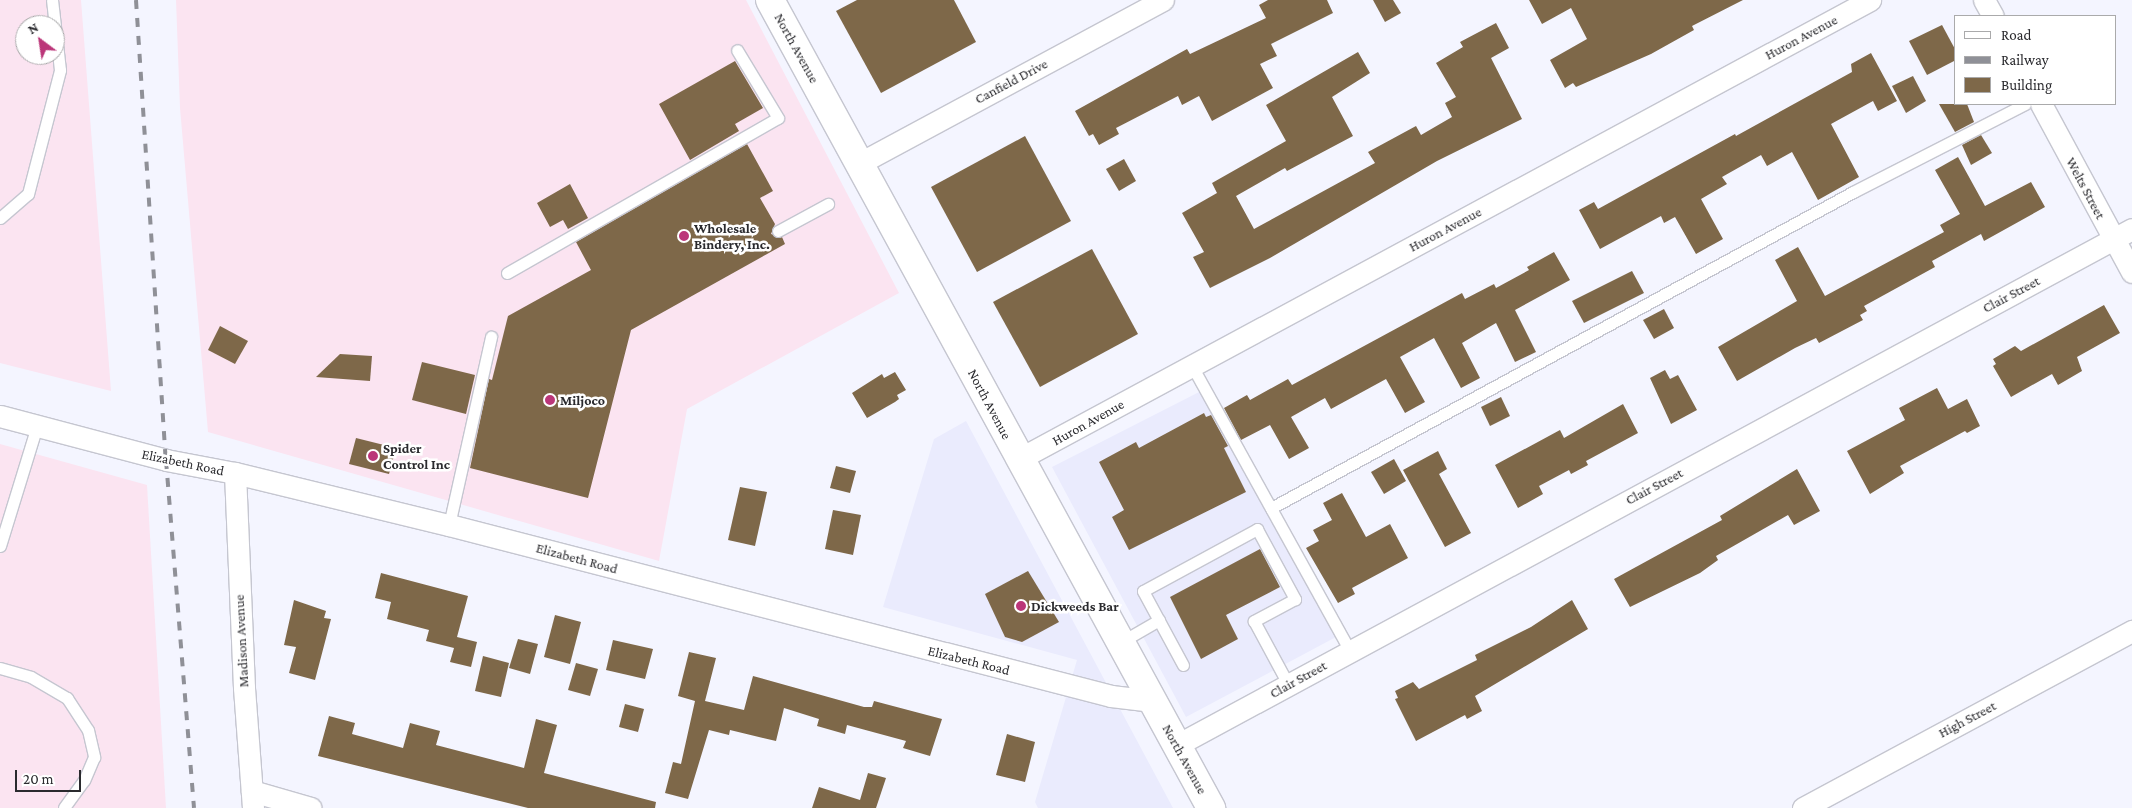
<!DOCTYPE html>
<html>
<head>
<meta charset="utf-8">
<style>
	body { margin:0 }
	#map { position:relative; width:2132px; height:808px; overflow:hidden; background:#f4f5ff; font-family:"Crimson Pro",serif }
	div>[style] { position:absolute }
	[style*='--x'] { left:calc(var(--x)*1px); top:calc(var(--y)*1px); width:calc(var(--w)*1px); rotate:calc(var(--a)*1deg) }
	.built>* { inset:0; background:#eaebfd }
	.industrial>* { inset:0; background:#fbe4f1 }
	.building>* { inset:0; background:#7e6849 }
	.roads { filter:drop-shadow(1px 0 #c5c6d0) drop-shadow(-1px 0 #c5c6d0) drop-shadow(0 1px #c5c6d0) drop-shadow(0 -1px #c5c6d0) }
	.lane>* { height:11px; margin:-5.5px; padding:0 5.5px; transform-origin:5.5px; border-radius:5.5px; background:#fff }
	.street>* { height:21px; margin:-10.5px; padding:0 10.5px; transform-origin:10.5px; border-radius:10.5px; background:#fff }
	.secondary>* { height:28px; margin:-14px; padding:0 14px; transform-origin:14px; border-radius:14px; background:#fff }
	.rail>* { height:4px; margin-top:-2px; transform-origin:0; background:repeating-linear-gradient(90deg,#8f9097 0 9px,transparent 0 18px) }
	.dots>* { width:14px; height:14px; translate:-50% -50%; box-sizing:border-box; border:2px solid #fff; border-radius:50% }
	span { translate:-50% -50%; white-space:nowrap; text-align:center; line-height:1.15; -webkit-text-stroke:5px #fff; paint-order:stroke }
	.street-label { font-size:14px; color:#2a2a2e }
	.poi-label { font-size:14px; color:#2a2a2e; font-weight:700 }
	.left { translate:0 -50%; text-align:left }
	.legend { position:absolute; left:1954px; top:15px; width:162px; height:90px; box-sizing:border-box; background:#fff; border:1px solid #aaaaab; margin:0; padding:6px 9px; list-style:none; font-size:15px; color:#2a2a2e }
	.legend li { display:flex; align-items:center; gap:10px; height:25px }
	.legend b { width:25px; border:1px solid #aaaaab }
	.north { position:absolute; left:15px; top:15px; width:50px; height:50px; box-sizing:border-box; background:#fff; border:1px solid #aaaaab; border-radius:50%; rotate:329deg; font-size:14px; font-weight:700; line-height:20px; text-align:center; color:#2a2a2e }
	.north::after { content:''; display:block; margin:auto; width:18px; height:22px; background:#bb3679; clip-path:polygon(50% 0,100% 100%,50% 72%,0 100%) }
	.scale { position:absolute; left:15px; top:770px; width:66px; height:22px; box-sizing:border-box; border:2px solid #2a2a2e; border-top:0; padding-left:6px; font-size:15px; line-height:18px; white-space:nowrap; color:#2a2a2e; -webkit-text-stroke:4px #fff; paint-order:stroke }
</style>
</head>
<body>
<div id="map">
	<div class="built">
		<div style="clip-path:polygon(1205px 389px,1336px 637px,1186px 717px,1052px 467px)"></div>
		<div style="clip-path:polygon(966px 421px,1173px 808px,1038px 808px,1035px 802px,1077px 660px,883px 607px,934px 439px)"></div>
	</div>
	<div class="industrial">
		<div style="clip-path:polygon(evenodd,0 0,81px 0,111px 391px,0 363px,0 0,25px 25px,55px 25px,55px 55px,25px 55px,25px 25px)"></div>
		<div style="clip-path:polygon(176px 0,746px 0,899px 293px,687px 409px,659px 561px,208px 432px,180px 108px)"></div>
		<div style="clip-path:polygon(0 444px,147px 485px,166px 808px,0 808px)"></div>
	</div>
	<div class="building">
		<div style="clip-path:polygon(857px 0,954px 0,976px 42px,881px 93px,836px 11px)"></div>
		<div style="clip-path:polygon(1268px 0,1327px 0,1333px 13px,1271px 44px,1277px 56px,1260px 64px,1273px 88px,1212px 121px,1199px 96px,1182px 105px,1178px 96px,1116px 128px,1119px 134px,1099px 145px,1093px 134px,1089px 136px,1075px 111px,1187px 49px,1190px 54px,1266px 18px,1259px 5px)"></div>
		<div style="clip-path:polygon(1373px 0,1393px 0,1401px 13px,1385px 22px)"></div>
		<div style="clip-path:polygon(1529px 0,1743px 0,1692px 26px,1694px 30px,1651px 54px,1576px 87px,1573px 83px,1565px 88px,1550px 60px,1587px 39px,1571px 8px,1542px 24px)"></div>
		<div style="clip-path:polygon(1496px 23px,1509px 48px,1491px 58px,1522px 119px,1437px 161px,1270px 258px,1210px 288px,1193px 257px,1204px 252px,1182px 213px,1217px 193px,1212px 183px,1286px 141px,1266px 105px,1358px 52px,1370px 73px,1332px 97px,1353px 136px,1287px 171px,1285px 168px,1236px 196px,1254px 229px,1375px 163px,1368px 152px,1416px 126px,1421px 135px,1452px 117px,1445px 103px,1456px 97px,1436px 63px,1463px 47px,1460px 42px)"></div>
		<div style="clip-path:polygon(1942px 25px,1956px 51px,1956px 60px,1927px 75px,1909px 41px)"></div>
		<div style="clip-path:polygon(1871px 53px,1897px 101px,1878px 111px,1873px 101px,1831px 124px,1859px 177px,1818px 200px,1792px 152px,1767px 166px,1761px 155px,1722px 177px,1727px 184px,1701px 199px,1723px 239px,1696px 254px,1675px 217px,1664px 223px,1661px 216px,1600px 249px,1579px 210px,1594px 202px,1598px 209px,1735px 134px,1736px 136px,1852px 72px,1851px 64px)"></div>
		<div style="clip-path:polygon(735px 61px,763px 108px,735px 124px,739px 131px,690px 160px,659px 104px)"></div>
		<div style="clip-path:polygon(1913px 76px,1926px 101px,1906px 113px,1892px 86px)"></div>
		<div style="clip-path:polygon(1939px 104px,1967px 104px,1974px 122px,1955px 132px)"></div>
		<div style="clip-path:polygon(1981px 135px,1992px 153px,1971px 165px,1962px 145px)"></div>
		<div style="clip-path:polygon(1025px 136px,1071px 221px,977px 272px,931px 187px)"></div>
		<div style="clip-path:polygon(747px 144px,773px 191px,760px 198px,775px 224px,771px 234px,782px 237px,785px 244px,631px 330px,588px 498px,470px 468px,489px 379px,492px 380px,508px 316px,591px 270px,576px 242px)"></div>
		<div style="clip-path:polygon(1958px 157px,1985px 206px,2031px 182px,2045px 207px,1984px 241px,1981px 234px,1932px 261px,1935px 267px,1864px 306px,1867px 311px,1860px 315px,1863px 320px,1819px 343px,1816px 338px,1795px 348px,1737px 381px,1718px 347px,1797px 301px,1775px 260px,1798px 247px,1825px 296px,1944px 232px,1940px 225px,1960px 214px,1935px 170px)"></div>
		<div style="clip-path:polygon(1124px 159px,1136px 181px,1119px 191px,1106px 169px)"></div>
		<div style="clip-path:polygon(570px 184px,588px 218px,568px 229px,563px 220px,550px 227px,537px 203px)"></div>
		<div style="clip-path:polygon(1092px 249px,1138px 334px,1040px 387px,993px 302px)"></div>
		<div style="clip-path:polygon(1554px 252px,1570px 280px,1515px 310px,1536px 352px,1515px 362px,1496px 323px,1462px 343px,1480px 378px,1461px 388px,1434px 338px,1400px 357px,1425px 402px,1405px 413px,1386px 379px,1331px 409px,1325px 398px,1291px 417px,1309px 448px,1289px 459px,1270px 425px,1241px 440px,1224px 408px,1247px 395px,1250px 400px,1288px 379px,1292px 385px,1462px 293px,1465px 299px,1494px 284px,1496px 288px,1529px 270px,1527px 267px)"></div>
		<div style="clip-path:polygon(1632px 271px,1644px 293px,1584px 323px,1572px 301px)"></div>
		<div style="clip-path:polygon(2104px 305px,2120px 333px,2077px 357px,2082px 371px,2058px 385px,2052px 374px,2011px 397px,1993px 366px,1996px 364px,1993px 359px,2015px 346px,2021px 351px)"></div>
		<div style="clip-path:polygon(1664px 309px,1674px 328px,1654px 339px,1643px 320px)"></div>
		<div style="clip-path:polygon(220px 326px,248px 341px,235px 364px,208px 350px)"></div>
		<div style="clip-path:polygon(340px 354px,372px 356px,370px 381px,316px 377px)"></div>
		<div style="clip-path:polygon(422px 362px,475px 375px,466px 414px,412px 400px)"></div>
		<div style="clip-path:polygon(1665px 370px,1670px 379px,1678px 375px,1697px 410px,1671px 424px,1650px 378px)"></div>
		<div style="clip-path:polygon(895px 372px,906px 390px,897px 395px,899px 399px,895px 402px,867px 418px,852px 393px,882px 374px,884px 378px)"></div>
		<div style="clip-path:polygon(1937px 388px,1948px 409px,1967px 399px,1980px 426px,1967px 433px,1965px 431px,1900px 466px,1904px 473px,1870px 494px,1847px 451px,1905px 420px,1899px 408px)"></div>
		<div style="clip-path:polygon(1501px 397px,1510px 416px,1490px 426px,1481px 407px)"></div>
		<div style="clip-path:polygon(1623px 404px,1638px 433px,1586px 461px,1588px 465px,1571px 474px,1569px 470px,1539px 486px,1543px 494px,1518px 508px,1495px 465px,1560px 430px,1564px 438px)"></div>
		<div style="clip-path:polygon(1204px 413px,1206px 417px,1211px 415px,1228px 446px,1224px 448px,1246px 492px,1129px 550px,1112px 517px,1124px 510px,1099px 462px,1136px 442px,1139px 448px)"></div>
		<div style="clip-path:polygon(356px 438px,396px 448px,389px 474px,349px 464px)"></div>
		<div style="clip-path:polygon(1438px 451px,1447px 469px,1439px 474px,1471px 533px,1445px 547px,1403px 470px)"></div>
		<div style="clip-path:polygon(1394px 459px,1406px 481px,1384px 494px,1371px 472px)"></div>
		<div style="clip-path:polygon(836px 466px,856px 471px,850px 493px,830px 488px)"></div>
		<div style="clip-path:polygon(1797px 469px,1820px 511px,1794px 525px,1788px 515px,1716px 556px,1718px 560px,1700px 573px,1630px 607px,1614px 579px,1722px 520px,1720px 516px)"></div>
		<div style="clip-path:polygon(740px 487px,767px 492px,755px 546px,728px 540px)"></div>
		<div style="clip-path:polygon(1342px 493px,1366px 537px,1390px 524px,1408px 558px,1352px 588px,1355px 594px,1338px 603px,1306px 548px,1319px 541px,1313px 530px,1332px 520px,1323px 503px)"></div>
		<div style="clip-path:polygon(833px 510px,861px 515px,853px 555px,825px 549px)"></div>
		<div style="clip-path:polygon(1260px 549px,1280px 587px,1226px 615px,1238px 639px,1201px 659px,1170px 597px)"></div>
		<div style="clip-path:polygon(1028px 571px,1059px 622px,1022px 642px,1005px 637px,985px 594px)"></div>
		<div style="clip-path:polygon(381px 573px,468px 596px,457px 637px,477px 642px,471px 667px,450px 662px,454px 648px,426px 641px,429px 630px,387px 619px,391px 602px,375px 598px)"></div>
		<div style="clip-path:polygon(294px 600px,326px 611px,324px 618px,331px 619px,315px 680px,289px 673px,296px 647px,284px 645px)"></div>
		<div style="clip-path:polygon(1572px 600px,1588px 629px,1475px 696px,1482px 711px,1467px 719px,1465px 715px,1416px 741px,1395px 699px,1398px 698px,1395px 691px,1413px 682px,1419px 689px,1477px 660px,1475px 655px,1531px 627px)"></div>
		<div style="clip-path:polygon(555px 615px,581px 622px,570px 664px,544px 657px)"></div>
		<div style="clip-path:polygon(518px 639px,538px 644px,530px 674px,509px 668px)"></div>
		<div style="clip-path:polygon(613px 640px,653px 649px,645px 679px,606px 670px)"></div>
		<div style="clip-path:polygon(689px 652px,716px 658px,705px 701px,744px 710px,753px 676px,864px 707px,872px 707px,874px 701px,942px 719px,930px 756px,903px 748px,906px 741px,847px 725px,845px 734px,817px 726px,819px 719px,784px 708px,776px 741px,730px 730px,729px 735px,709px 730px,688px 799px,665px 793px,673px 762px,681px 764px,695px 701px,678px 696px)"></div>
		<div style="clip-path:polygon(483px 656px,509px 663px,501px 697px,475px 691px)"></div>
		<div style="clip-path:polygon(576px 663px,598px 669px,590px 696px,568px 690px)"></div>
		<div style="clip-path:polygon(625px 704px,644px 709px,638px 732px,619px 727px)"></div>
		<div style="clip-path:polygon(329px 716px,355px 723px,352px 734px,403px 748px,410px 723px,440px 731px,436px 745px,524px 768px,536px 719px,557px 725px,544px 773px,656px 802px,655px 808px,528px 808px,318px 756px)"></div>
		<div style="clip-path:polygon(1007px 734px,1035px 742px,1025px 782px,996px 775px)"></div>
		<div style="clip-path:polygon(868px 773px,886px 778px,876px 808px,812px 808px,819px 787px,860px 800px)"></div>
	</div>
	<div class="roads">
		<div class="lane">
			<div style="--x:0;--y:218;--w:37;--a:-41"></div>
			<div style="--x:28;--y:194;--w:128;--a:-75.5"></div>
			<div style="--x:60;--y:70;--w:70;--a:-96.5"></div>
			<div style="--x:778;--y:231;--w:57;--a:-28.4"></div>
			<div style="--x:507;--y:273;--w:312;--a:-29.8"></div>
			<div style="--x:778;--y:118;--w:79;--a:-121.1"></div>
			<div style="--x:1192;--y:366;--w:326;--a:61"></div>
			<div style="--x:1271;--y:508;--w:662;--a:-28.5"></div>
			<div style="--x:1853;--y:192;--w:193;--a:-27.1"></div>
			<div style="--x:449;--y:525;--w:193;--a:-77.4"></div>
			<div style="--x:0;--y:546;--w:126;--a:-72.9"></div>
			<div style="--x:1121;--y:642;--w:44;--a:-30.1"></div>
			<div style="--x:1183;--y:665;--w:84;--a:-118.4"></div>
			<div style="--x:1143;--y:591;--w:130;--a:-28.5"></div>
			<div style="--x:1257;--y:529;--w:80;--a:61.5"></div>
			<div style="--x:1295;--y:599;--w:47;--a:151.8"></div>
			<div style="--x:1254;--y:621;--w:72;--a:61.6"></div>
			<div style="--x:0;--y:668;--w:32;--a:16"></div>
			<div style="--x:31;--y:677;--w:42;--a:30.3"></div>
			<div style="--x:67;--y:698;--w:38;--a:57"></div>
			<div style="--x:88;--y:730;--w:28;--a:77"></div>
			<div style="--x:94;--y:757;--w:25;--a:113"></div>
			<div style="--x:84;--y:780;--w:34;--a:126"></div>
		</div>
		<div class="street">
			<div style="--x:1984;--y:0;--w:18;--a:61"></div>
			<div style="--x:2041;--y:104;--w:191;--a:61.6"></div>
			<div style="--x:860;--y:163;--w:344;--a:-28.3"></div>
			<div style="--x:0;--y:416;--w:172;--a:14.8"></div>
			<div style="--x:166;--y:460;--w:70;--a:10.7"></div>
			<div style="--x:235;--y:473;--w:220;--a:13.7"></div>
			<div style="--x:449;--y:525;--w:684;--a:14.48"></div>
			<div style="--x:1111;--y:696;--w:42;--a:6.8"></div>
			<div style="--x:1019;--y:459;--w:967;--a:-28.34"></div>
			<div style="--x:235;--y:473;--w:215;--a:87.6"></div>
			<div style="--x:244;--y:688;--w:120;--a:85.7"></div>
			<div style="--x:1177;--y:745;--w:1085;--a:-28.38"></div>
			<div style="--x:252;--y:791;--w:61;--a:16.1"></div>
			<div style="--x:1803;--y:808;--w:374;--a:-28.3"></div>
		</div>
		<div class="secondary">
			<div style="--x:770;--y:0;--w:921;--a:61.37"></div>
		</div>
	</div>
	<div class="rail">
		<div style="--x:136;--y:0;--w:461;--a:86.3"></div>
		<div style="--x:166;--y:460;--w:349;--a:85.4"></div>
	</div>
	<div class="dots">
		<div style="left:684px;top:236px;background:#bb3679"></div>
		<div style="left:550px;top:400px;background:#bb3679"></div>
		<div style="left:373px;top:456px;background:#bb3679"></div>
		<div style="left:1021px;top:606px;background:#bb3679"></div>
	</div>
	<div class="street-label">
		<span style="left:1801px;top:37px;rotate:-28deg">Huron Avenue</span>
		<span style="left:797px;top:48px;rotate:61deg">North Avenue</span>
		<span style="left:1011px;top:81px;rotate:-28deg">Canfield Drive</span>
		<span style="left:2086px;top:188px;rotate:62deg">Welts Street</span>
		<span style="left:1445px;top:229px;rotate:-28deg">Huron Avenue</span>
		<span style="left:2011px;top:294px;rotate:-28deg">Clair Street</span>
		<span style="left:990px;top:404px;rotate:62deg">North Avenue</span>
		<span style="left:1088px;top:422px;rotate:-29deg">Huron Avenue</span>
		<span style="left:183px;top:462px;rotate:12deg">Elizabeth Road</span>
		<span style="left:1654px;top:486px;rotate:-28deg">Clair Street</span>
		<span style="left:577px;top:558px;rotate:15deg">Elizabeth Road</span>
		<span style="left:241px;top:641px;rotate:-93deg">Madison Avenue</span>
		<span style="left:969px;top:660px;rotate:14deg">Elizabeth Road</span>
		<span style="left:1298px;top:679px;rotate:-29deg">Clair Street</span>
		<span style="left:1967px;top:719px;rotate:-28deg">High Street</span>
		<span style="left:1185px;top:759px;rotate:61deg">North Avenue</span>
	</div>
	<div class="poi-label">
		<span class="left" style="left:694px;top:236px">Wholesale<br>Bindery, Inc.</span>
		<span class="left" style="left:560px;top:400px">Miljoco</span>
		<span class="left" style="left:383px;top:456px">Spider<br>Control Inc</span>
		<span class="left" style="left:1031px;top:606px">Dickweeds Bar</span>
	</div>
	<ul class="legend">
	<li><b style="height:6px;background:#fff"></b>Road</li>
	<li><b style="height:6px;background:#8f9097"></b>Railway</li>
	<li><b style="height:14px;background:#7e6849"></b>Building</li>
	</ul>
	<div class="north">N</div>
	<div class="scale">20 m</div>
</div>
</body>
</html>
